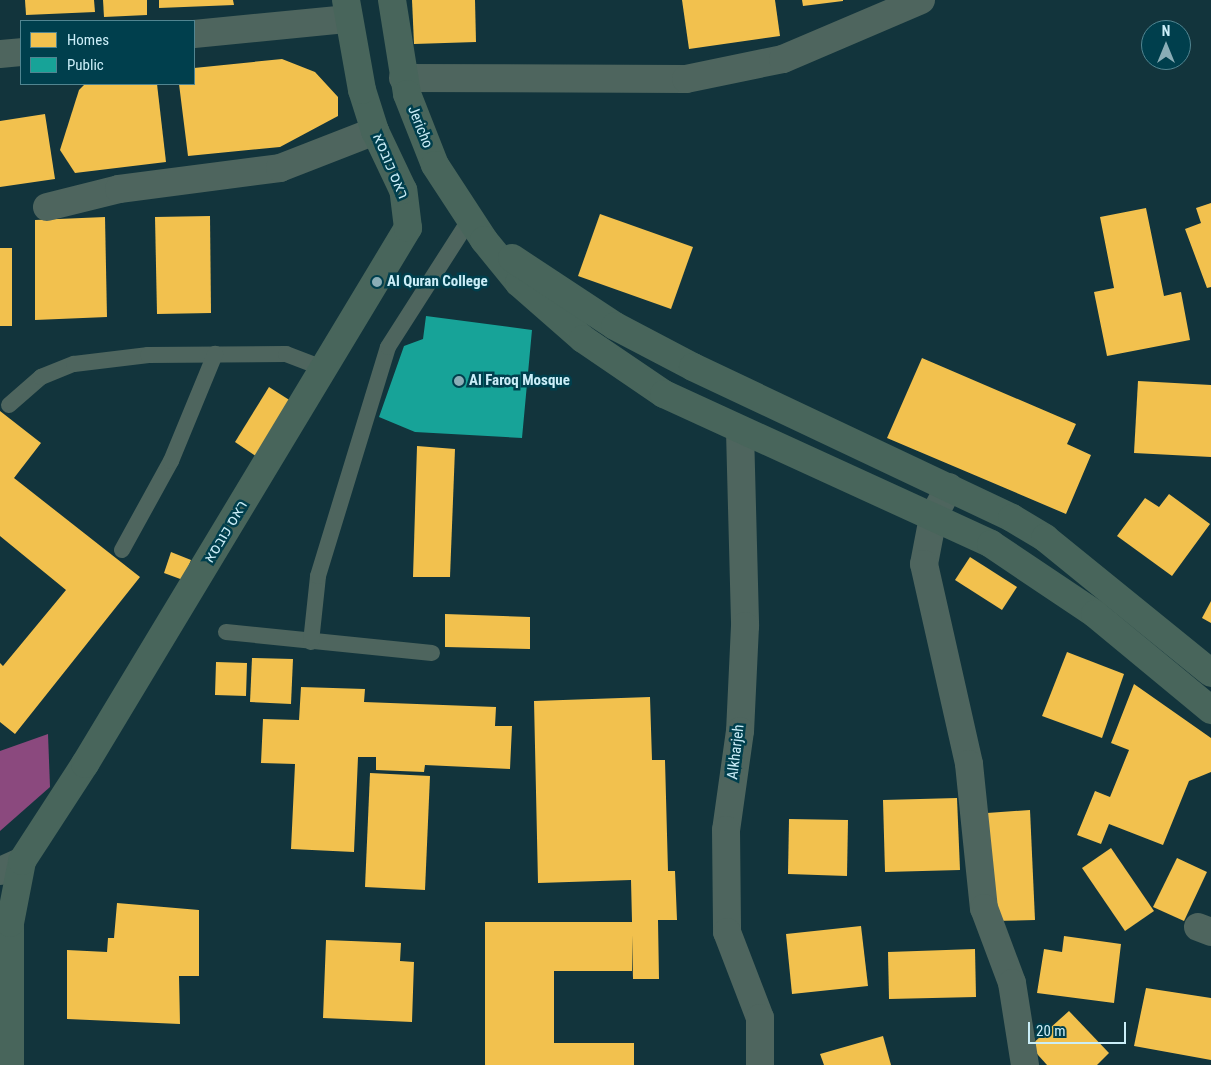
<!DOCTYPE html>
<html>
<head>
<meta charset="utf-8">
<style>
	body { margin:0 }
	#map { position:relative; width:1211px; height:1065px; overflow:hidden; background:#12343c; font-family:"Roboto Condensed",Heebo,sans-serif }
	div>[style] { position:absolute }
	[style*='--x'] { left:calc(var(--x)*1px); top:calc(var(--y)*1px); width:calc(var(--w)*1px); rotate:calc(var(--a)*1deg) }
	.forest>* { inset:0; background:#8b497e }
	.homes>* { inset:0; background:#f2c14e }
	.public>* { inset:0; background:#17a398 }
	.lane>* { height:16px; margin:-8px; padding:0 8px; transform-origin:8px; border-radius:8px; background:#4e655e }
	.street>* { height:28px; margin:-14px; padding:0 14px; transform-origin:14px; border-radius:14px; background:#4e655e }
	.secondary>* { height:28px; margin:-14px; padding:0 14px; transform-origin:14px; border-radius:14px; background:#48655b }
	.dots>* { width:14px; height:14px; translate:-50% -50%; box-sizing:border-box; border:2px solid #003f4d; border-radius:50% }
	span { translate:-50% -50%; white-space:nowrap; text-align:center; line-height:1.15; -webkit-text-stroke:5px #003f4d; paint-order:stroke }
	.street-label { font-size:15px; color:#cbeef8 }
	.poi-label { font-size:15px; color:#cbeef8; font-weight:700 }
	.left { translate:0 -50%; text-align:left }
	.legend { position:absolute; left:20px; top:20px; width:175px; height:65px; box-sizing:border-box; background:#003f4d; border:1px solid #518591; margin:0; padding:6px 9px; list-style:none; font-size:15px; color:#cbeef8 }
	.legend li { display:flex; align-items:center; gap:10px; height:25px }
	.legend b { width:25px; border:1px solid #518591 }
	.north { position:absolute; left:1141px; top:20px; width:50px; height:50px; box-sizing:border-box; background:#003f4d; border:1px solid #518591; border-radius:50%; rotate:0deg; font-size:14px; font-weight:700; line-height:20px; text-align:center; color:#cbeef8 }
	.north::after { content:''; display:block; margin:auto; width:18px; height:22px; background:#8aadb6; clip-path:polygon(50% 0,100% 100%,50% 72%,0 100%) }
	.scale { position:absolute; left:1028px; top:1022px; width:98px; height:22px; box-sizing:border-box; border:2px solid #cbeef8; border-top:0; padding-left:6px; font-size:15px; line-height:18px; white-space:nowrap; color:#cbeef8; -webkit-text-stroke:4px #003f4d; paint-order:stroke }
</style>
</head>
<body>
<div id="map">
	<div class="forest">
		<div style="clip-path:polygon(48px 734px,50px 787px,0 831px,0 751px)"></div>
	</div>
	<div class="homes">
		<div style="clip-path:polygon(25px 0,94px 0,95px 12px,26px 15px)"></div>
		<div style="clip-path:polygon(103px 0,147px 0,147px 15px,104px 17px)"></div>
		<div style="clip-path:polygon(159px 0,233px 0,234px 5px,159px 8px)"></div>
		<div style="clip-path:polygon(412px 0,475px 0,476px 42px,414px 44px)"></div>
		<div style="clip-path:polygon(682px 0,775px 0,780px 36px,689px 49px)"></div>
		<div style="clip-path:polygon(802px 0,843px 0,843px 1px,803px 6px)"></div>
		<div style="clip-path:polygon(282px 59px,315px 72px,338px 97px,338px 116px,280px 147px,188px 156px,179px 84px,194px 84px,194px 68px)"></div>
		<div style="clip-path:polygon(85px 84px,157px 84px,166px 162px,75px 173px,60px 150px,79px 90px)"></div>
		<div style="clip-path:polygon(45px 114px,55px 179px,0 187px,0 121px)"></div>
		<div style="clip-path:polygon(1211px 203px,1211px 287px,1207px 288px,1185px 229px,1201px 223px,1196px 208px)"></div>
		<div style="clip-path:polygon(1146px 208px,1164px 296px,1181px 292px,1190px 340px,1107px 356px,1094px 292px,1114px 288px,1100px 217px)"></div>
		<div style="clip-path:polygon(600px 214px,693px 247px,671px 309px,578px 276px)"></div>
		<div style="clip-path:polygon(210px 216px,211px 313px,157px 314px,155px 217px)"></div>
		<div style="clip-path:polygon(105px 217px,107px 317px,35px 320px,35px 220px)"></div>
		<div style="clip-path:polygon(0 248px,12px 248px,12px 326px,0 326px)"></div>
		<div style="clip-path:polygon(922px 358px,1076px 424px,1067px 444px,1091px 455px,1066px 514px,887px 438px)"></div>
		<div style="clip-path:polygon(1138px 381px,1211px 385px,1211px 457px,1134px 453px)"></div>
		<div style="clip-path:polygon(269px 387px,294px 403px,260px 459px,235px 442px)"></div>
		<div style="clip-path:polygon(0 411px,41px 443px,14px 478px,140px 577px,15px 734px,0 722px,0 663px,3px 666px,66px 590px,0 536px)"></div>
		<div style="clip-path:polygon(417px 446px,455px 449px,450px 577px,413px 577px)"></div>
		<div style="clip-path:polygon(1169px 494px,1210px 524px,1172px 576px,1117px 536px,1145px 498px,1159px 507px)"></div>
		<div style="clip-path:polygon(171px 552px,191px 560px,183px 580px,164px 573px)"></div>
		<div style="clip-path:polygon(970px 557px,1017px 587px,1002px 610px,955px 580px)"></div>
		<div style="clip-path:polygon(1211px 601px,1211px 623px,1202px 618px)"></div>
		<div style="clip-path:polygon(445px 614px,530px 617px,530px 649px,445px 647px)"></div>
		<div style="clip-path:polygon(1067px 652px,1124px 674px,1102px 738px,1042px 716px)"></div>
		<div style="clip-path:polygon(252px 658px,293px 659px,291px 704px,250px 702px)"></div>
		<div style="clip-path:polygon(216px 662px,247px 663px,246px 696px,215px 695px)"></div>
		<div style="clip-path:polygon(1134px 684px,1211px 738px,1211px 772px,1189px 781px,1163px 845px,1109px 824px,1101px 844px,1077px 835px,1095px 791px,1110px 797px,1129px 750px,1111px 743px)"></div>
		<div style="clip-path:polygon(301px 687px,365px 689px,364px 702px,496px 707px,495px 726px,512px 726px,510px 769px,425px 765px,424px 772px,376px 770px,376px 757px,358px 757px,354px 852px,291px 849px,295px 764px,261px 763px,263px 719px,299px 720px)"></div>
		<div style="clip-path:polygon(650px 697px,652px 760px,665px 760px,668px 871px,675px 871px,677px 920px,658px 920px,659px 979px,633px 979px,632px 935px,632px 971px,554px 971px,554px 1043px,634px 1043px,634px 1065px,485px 1065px,485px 922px,632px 922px,631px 880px,538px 883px,534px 701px)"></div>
		<div style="clip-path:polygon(370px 773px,430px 776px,425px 890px,365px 887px)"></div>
		<div style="clip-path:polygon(957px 798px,960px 870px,885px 872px,883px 800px)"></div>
		<div style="clip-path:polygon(1030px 810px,1035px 920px,992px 921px,987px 813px)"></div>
		<div style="clip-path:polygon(789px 819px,848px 820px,847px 876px,788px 874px)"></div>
		<div style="clip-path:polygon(1111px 848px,1154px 911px,1125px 931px,1082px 868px)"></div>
		<div style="clip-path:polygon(1177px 858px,1207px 872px,1184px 921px,1153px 907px)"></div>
		<div style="clip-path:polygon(117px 903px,199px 910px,199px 976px,179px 976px,180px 1024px,67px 1019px,67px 950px,107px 952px,108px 938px,114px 938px)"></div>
		<div style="clip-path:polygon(861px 926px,868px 986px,792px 994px,786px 934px)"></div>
		<div style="clip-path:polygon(1064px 936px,1121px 944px,1114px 1003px,1037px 993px,1044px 949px,1062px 952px)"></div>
		<div style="clip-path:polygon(326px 940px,401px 943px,400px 961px,414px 962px,412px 1022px,323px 1018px)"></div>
		<div style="clip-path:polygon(975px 949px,976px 997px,889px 999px,888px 952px)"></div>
		<div style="clip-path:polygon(1146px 988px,1211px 998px,1211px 1060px,1134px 1046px)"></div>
		<div style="clip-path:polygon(1069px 1011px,1109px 1053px,1097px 1065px,1047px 1065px,1030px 1046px)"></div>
		<div style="clip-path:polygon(883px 1036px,891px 1065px,824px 1065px,820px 1054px)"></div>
	</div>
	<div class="public">
		<div style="clip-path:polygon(426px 316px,532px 330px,522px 438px,415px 432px,379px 417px,404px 346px,423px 339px)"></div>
	</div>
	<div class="lane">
		<div style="--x:9;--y:405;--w:43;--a:-41.2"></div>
		<div style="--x:41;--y:377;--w:35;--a:-22"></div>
		<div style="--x:74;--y:364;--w:75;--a:-6.9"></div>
		<div style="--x:148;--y:355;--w:138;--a:-0.4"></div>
		<div style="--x:286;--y:354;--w:42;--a:21"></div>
		<div style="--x:122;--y:550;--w:102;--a:-61.2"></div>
		<div style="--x:171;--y:461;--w:116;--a:-67.6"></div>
		<div style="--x:226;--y:632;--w:207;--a:5.8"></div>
		<div style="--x:311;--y:642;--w:66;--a:-83.9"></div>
		<div style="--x:318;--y:576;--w:239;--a:-73"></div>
		<div style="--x:388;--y:347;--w:152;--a:-57.4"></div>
	</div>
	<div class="street">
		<div style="--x:194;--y:34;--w:155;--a:-5.6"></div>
		<div style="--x:0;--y:54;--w:21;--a:-5"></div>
		<div style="--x:403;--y:78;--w:283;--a:0.2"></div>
		<div style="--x:686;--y:79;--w:99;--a:-11.7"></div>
		<div style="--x:783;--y:59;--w:150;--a:-23.1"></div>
		<div style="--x:47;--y:207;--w:74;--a:-14"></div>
		<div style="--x:119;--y:189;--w:162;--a:-7.4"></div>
		<div style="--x:280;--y:168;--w:102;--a:-21.3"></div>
		<div style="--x:740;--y:431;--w:195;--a:88.5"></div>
		<div style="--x:745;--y:626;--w:105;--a:92.7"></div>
		<div style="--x:740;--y:731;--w:100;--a:98"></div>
		<div style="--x:726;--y:830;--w:102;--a:89.4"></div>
		<div style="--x:727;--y:932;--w:92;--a:69"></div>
		<div style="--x:760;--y:1018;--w:47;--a:90"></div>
		<div style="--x:949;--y:487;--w:34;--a:118"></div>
		<div style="--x:933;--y:517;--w:48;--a:100.8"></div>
		<div style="--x:924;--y:564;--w:205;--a:77.3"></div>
		<div style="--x:969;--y:764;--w:145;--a:84.1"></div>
		<div style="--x:984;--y:908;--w:80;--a:69.5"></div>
		<div style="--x:1012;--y:983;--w:83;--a:81"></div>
		<div style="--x:0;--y:871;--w:24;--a:-24"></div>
		<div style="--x:1198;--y:927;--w:14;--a:21"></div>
	</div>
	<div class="secondary">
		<div style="--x:392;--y:0;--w:95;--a:80.9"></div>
		<div style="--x:407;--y:94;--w:76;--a:68.5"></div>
		<div style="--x:435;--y:165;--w:90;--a:56.8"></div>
		<div style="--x:484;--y:240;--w:55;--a:50.9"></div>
		<div style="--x:519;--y:283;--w:85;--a:41.2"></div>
		<div style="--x:583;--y:339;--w:98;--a:34.2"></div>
		<div style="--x:664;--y:394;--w:360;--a:24.6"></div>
		<div style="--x:991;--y:544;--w:125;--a:33.9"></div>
		<div style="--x:1095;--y:614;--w:151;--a:39.6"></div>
		<div style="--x:512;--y:258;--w:123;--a:33.4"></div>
		<div style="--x:615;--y:326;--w:88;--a:27.7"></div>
		<div style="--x:693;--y:367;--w:353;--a:25.3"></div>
		<div style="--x:1012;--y:518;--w:39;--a:31"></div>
		<div style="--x:1045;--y:538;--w:214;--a:39.1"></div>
		<div style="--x:10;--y:1065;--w:142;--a:-90"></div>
		<div style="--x:10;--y:923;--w:63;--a:-79"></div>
		<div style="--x:22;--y:861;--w:116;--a:-57"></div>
		<div style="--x:85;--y:764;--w:626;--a:-58.93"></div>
		<div style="--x:408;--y:228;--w:38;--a:-97"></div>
		<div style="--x:403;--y:190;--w:65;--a:-115.4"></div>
		<div style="--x:375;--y:131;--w:43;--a:-107.6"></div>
		<div style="--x:362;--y:90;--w:91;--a:-100.1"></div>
	</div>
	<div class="dots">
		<div style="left:377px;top:282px;background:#8aadb6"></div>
		<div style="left:459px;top:381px;background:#8aadb6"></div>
	</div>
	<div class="street-label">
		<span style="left:420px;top:127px;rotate:68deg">Jericho</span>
		<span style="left:390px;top:166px;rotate:67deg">ראס כובסא</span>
		<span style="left:226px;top:532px;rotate:-59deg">ראס כובסא</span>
		<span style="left:736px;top:752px;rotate:-83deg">Alkharjeh</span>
	</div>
	<div class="poi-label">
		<span class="left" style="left:387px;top:282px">Al Quran College</span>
		<span class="left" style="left:469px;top:381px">Al Faroq Mosque</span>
	</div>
	<ul class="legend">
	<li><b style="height:14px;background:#f2c14e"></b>Homes</li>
	<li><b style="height:14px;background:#17a398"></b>Public</li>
	</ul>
	<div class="north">N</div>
	<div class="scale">20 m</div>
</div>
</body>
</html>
